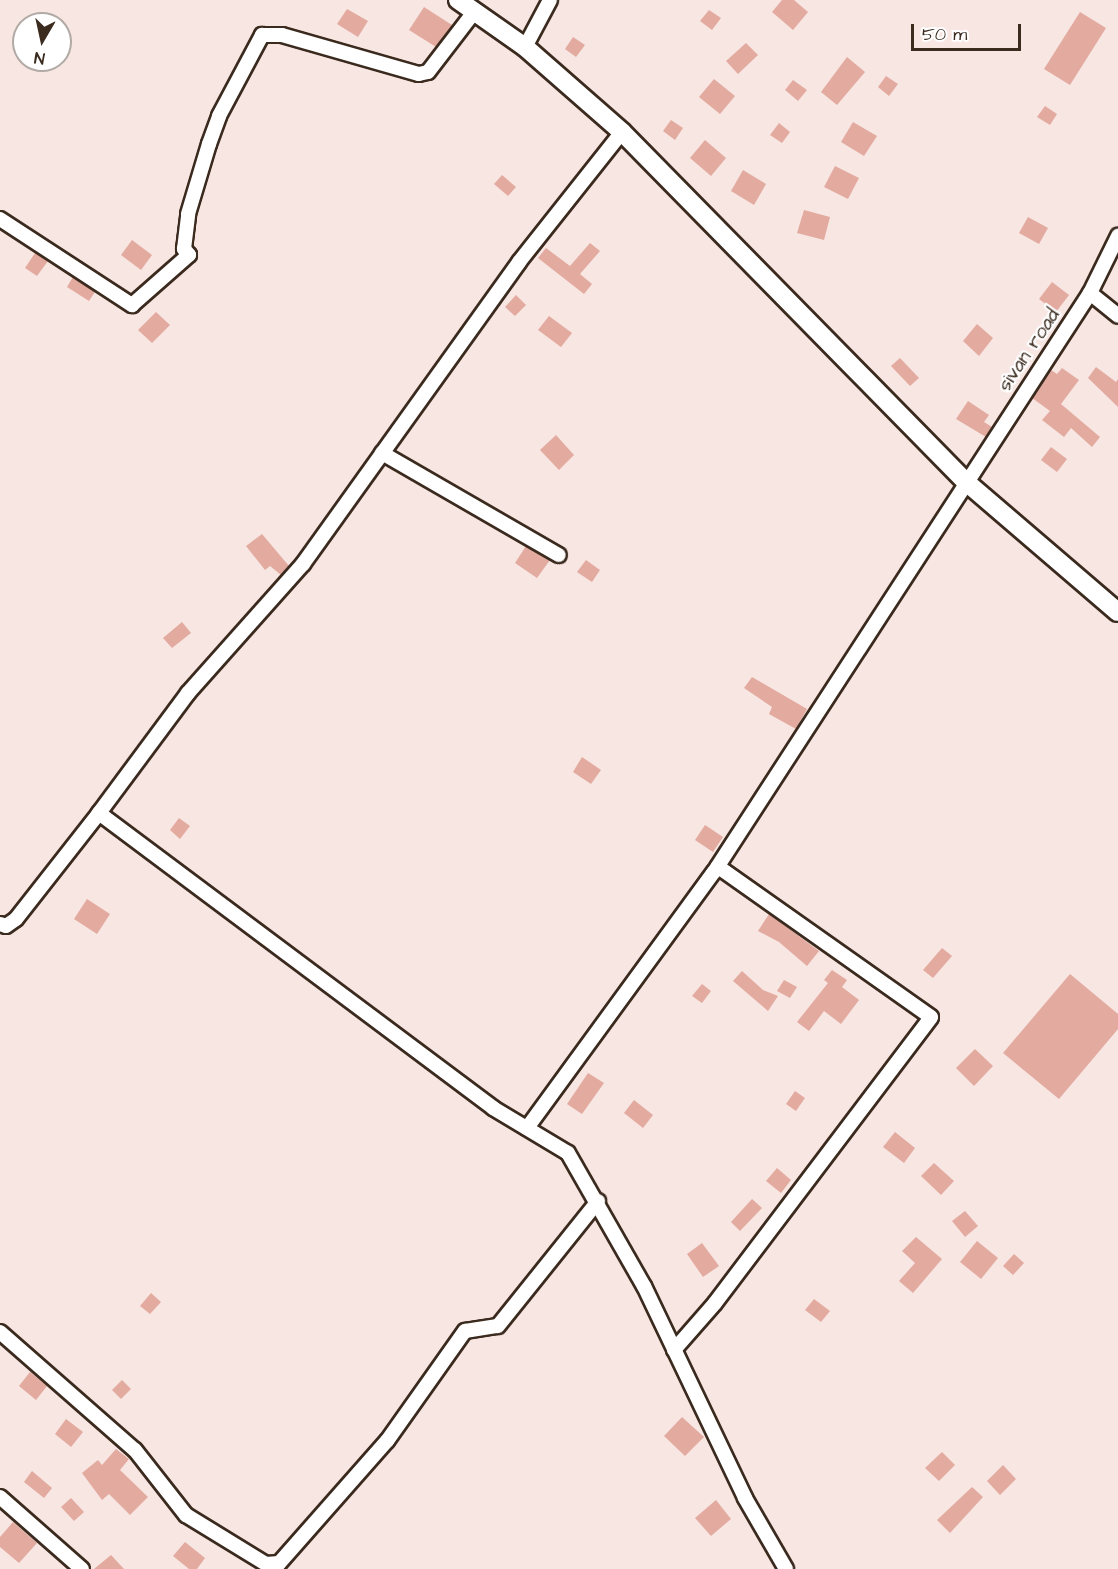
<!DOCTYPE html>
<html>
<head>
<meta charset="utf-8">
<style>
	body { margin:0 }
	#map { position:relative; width:1118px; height:1569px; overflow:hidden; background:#f7e6e2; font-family:"Architects Daughter",sans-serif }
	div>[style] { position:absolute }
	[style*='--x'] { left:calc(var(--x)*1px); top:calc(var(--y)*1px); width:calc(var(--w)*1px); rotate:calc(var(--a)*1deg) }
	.building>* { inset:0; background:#e3aaa0 }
	.roads { filter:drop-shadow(2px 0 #3b2a1e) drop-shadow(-2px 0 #3b2a1e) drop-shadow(0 2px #3b2a1e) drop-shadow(0 -2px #3b2a1e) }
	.street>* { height:14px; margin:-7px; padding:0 7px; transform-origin:7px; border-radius:7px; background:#fff }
	.secondary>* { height:18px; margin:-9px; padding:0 9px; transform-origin:9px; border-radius:9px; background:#fff }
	span { translate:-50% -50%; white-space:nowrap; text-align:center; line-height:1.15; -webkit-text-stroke:4.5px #fff; paint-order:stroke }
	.street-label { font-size:20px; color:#3b2a1e }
	.north { position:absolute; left:12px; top:12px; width:60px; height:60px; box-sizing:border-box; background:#fff; border:2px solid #b1aaa5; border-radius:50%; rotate:189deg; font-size:16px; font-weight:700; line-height:24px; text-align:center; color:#3b2a1e }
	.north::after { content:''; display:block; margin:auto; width:21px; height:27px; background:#3b2a1e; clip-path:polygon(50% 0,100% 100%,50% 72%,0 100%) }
	.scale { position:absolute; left:911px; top:24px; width:110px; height:27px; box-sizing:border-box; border:3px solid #3b2a1e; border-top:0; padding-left:8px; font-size:18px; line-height:21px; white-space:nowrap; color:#3b2a1e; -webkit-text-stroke:4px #fff; paint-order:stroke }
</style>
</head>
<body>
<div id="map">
	<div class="building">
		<div style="clip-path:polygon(782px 0,794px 0,808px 12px,793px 30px,772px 12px)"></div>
		<div style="clip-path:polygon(424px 7px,452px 25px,436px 47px,409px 30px)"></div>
		<div style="clip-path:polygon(347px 9px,368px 21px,358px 37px,337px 24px)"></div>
		<div style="clip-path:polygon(709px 10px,721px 18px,712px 30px,700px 21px)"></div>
		<div style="clip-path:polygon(1080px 12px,1106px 28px,1070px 85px,1044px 69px)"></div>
		<div style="clip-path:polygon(573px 37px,585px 45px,576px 57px,565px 49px)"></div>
		<div style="clip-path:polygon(746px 43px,758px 55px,738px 74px,726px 61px)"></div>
		<div style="clip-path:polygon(847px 57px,865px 72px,837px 105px,821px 92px)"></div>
		<div style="clip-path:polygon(886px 76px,898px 84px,889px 96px,878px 87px)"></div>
		<div style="clip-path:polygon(714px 79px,735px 96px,720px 114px,699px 97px)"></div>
		<div style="clip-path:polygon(793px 80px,807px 90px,798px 101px,785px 90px)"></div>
		<div style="clip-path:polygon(1045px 106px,1057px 114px,1050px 125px,1037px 117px)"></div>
		<div style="clip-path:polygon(671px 120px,683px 128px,675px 140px,663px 131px)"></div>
		<div style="clip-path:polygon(853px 122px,877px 136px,864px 156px,841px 142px)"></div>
		<div style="clip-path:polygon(779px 123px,790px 132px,782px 143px,770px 135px)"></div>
		<div style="clip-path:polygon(705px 140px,726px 158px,711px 176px,690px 158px)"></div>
		<div style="clip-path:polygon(835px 166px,859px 178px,848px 199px,824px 187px)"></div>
		<div style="clip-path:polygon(743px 170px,766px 184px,754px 205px,731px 191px)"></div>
		<div style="clip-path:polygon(502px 175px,516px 187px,508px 196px,494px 184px)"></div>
		<div style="clip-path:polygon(804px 210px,830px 217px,824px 240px,797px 233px)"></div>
		<div style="clip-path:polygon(1028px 217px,1048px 228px,1039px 244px,1019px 233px)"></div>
		<div style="clip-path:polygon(132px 240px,152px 255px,141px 270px,121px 255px)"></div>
		<div style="clip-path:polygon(590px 243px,600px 251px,580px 274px,592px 284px,584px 294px,538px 258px,546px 248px,570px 266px)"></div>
		<div style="clip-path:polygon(35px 253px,48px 261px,37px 276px,25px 268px)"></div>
		<div style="clip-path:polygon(73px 277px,95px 292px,89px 301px,67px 287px)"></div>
		<div style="clip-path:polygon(1052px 282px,1069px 295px,1056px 312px,1039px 299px)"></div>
		<div style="clip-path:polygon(516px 295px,526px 305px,515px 316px,505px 307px)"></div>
		<div style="clip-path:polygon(156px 312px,170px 325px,152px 343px,138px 330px)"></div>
		<div style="clip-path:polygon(549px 316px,572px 333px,561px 347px,538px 330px)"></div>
		<div style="clip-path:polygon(977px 324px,993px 338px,979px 356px,963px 341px)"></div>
		<div style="clip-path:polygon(900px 358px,919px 378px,910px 386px,891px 366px)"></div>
		<div style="clip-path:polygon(1096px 367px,1116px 382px,1118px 379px,1118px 407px,1088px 378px)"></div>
		<div style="clip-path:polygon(1062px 368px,1079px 380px,1061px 404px,1100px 437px,1092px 447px,1071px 428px,1064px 437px,1042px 420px,1050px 411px,1032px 398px,1051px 370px,1057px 374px)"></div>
		<div style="clip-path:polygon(968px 401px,989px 415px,984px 422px,992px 427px,986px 437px,956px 419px)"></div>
		<div style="clip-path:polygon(556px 435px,574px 455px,559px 470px,540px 450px)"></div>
		<div style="clip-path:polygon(1051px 447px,1067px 459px,1057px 472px,1041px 460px)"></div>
		<div style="clip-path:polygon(262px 534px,289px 566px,281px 575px,270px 566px,265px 570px,246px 546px)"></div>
		<div style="clip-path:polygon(526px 546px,550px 560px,537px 578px,515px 563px)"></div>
		<div style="clip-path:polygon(586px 560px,600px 570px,592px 582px,577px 572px)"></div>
		<div style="clip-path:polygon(182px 622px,191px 633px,172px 648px,163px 638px)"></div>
		<div style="clip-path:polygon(752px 677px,807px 709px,796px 729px,769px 714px,772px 707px,744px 688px)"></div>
		<div style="clip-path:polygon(582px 757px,601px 770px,591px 784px,573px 772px)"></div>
		<div style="clip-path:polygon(179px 818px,190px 826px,180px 839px,170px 830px)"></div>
		<div style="clip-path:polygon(705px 825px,723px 837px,713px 852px,695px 840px)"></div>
		<div style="clip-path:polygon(87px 899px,110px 914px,97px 934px,74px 919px)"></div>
		<div style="clip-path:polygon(769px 914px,819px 951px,807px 966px,779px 942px,758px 931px)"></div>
		<div style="clip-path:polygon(942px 948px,952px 956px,933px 978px,923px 970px)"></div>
		<div style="clip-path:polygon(832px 970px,847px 980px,842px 987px,859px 1000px,841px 1024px,824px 1011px,809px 1031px,797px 1022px,828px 983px,824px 980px)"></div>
		<div style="clip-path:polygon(742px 971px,763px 990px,778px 996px,768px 1011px,733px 981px)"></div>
		<div style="clip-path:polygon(1070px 974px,1118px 1014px,1118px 1029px,1059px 1099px,1003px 1053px)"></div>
		<div style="clip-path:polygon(784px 980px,797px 987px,790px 998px,777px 991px)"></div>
		<div style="clip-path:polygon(702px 984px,711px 991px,702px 1003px,692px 996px)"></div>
		<div style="clip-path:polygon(975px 1049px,993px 1066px,974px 1086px,956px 1068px)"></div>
		<div style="clip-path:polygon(588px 1073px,604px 1083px,582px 1114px,567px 1104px)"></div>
		<div style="clip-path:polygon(795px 1091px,805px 1098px,796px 1111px,786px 1104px)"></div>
		<div style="clip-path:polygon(634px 1100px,653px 1115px,643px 1128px,624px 1113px)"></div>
		<div style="clip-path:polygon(895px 1132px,915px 1148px,904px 1163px,883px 1147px)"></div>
		<div style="clip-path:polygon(934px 1163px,954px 1181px,941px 1195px,921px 1176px)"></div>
		<div style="clip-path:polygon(777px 1168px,791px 1180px,781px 1193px,766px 1181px)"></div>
		<div style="clip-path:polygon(752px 1199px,762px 1208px,740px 1231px,731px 1222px)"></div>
		<div style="clip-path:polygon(965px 1211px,978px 1226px,965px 1237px,952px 1221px)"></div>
		<div style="clip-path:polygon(916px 1237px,942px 1259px,913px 1293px,899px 1281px,915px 1263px,902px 1251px)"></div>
		<div style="clip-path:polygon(977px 1241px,998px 1258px,981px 1279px,960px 1262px)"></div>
		<div style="clip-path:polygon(702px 1243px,719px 1266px,703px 1277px,687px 1254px)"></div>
		<div style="clip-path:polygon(1014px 1254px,1024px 1263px,1013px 1275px,1003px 1266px)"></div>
		<div style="clip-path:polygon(151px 1293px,161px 1302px,150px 1314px,140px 1306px)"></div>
		<div style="clip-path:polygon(814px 1299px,830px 1311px,821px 1322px,805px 1310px)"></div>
		<div style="clip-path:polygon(30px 1372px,47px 1386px,36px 1400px,19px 1386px)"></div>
		<div style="clip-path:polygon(122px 1380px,131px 1389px,121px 1399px,112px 1390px)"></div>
		<div style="clip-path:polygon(682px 1417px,704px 1437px,685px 1456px,664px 1436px)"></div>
		<div style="clip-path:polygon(66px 1419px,83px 1432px,71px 1447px,55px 1434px)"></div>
		<div style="clip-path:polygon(116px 1449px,129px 1459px,120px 1470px,148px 1497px,130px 1515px,109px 1494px,102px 1500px,82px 1473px,98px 1460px,102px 1465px)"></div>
		<div style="clip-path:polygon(942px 1452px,955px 1465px,939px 1481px,925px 1468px)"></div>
		<div style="clip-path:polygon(1003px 1465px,1016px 1479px,1000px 1495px,987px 1481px)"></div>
		<div style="clip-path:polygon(32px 1471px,52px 1488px,44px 1498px,24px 1482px)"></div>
		<div style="clip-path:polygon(972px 1487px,983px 1497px,950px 1533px,937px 1520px)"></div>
		<div style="clip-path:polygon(71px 1498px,84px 1512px,74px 1521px,61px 1507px)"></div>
		<div style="clip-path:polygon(716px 1500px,731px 1519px,711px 1536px,695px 1518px)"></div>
		<div style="clip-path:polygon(13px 1522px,37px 1543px,19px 1563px,0 1547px,0 1537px)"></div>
		<div style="clip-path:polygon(185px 1542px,205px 1558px,197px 1569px,189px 1569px,173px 1556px)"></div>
		<div style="clip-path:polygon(111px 1555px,124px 1569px,94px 1569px)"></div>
	</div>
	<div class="roads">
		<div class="street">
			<div style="--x:525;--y:47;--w:53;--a:-62"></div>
			<div style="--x:0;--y:219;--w:158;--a:33.1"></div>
			<div style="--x:132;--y:305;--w:76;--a:-41.3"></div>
			<div style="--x:189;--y:255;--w:8;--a:-130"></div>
			<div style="--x:184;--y:249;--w:35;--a:-83"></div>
			<div style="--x:188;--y:214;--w:73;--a:-73.3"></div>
			<div style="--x:209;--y:144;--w:30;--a:-70"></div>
			<div style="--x:219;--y:116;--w:92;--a:-62"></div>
			<div style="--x:262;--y:35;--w:20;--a:0"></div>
			<div style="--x:282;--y:35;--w:142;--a:15.9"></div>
			<div style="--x:419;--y:74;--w:9;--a:-13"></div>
			<div style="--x:428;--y:72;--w:76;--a:-52.5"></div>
			<div style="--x:1090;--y:293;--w:36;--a:39"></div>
			<div style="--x:382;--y:453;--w:204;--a:30"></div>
			<div style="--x:99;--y:813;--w:149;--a:-53.4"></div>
			<div style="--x:188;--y:693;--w:173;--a:-48.3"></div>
			<div style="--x:303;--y:564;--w:371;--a:-54.4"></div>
			<div style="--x:519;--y:262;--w:166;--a:-51.6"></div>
			<div style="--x:0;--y:924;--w:6;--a:18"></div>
			<div style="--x:6;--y:926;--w:12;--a:-35"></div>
			<div style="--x:16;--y:919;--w:135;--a:-51.9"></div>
			<div style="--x:99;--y:813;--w:492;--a:36.8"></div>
			<div style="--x:493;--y:1108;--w:87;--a:31"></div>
			<div style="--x:568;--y:1153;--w:153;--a:60.3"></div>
			<div style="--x:644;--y:1286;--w:235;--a:64.5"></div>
			<div style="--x:745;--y:1498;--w:82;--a:60"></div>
			<div style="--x:527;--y:1128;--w:317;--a:-53.9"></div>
			<div style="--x:714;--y:872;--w:690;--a:-57"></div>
			<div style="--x:1090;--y:293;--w:64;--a:-63.8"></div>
			<div style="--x:0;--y:1332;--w:179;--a:41.2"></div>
			<div style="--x:135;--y:1450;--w:83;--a:51.9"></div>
			<div style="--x:186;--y:1515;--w:94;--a:31.5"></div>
			<div style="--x:266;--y:1564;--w:13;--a:-4"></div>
			<div style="--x:674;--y:1350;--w:62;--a:-48.9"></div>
			<div style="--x:715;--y:1303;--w:358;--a:-52.9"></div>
			<div style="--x:931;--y:1017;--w:261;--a:-144.8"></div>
			<div style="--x:0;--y:1497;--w:109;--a:41.3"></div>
			<div style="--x:274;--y:1569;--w:171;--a:-48.6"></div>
			<div style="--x:387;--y:1441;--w:135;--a:-54.7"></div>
			<div style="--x:465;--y:1331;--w:33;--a:-9"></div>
			<div style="--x:498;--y:1326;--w:160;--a:-51.3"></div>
		</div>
		<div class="secondary">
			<div style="--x:458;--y:0;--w:82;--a:35"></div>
			<div style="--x:525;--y:47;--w:129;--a:41.2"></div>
			<div style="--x:622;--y:132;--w:489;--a:45.5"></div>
			<div style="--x:965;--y:481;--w:201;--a:40.6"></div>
		</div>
	</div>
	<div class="street-label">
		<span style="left:1029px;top:350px;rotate:-56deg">sivan road</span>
	</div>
	<div class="north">N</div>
	<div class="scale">50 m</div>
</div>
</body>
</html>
